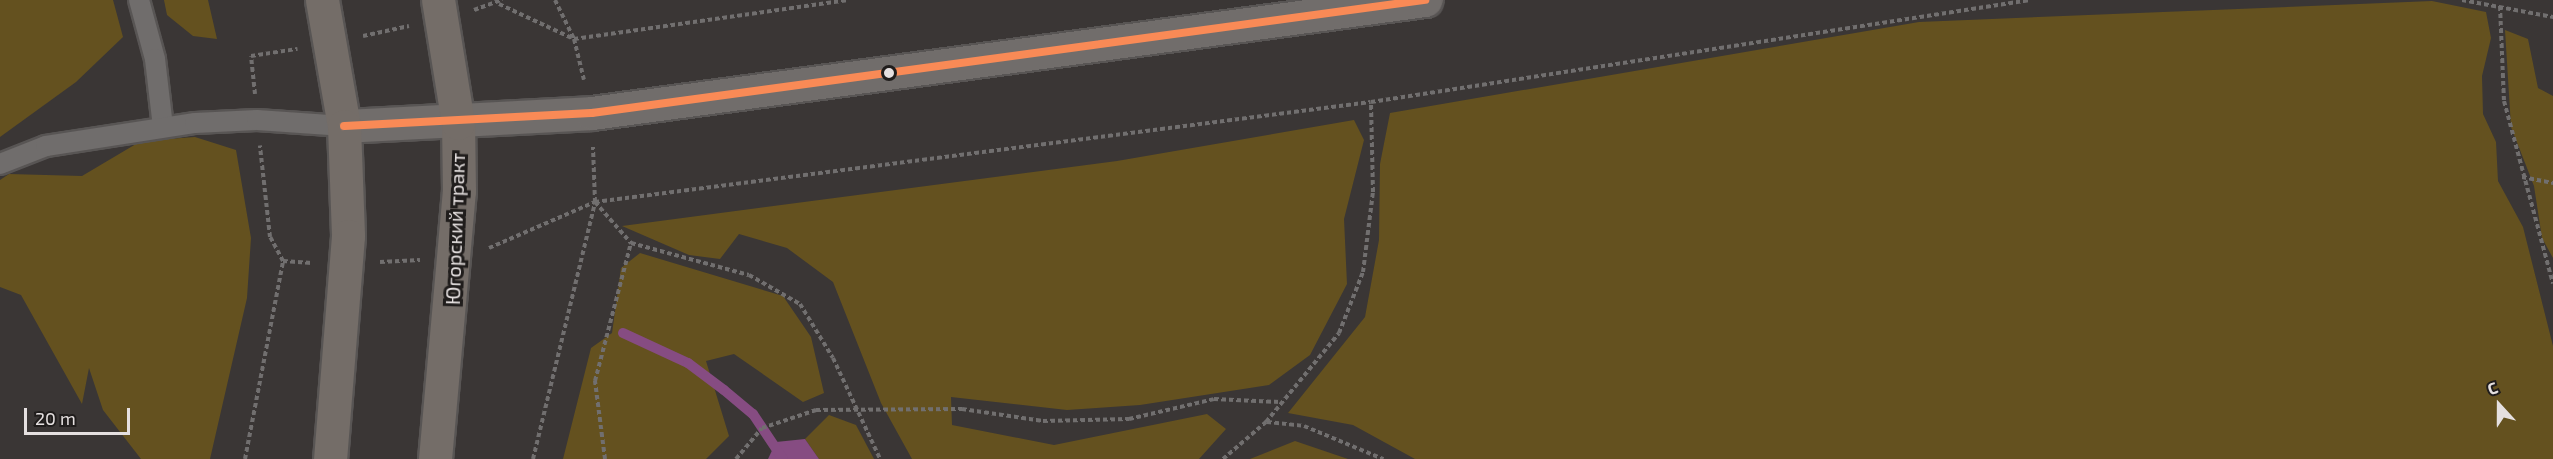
<!DOCTYPE html>
<html>
<head>
<meta charset="utf-8">
<style>
	body { margin:0 }
	#map { position:relative; width:2553px; height:459px; overflow:hidden; background:#3a3635; font-family:"Exo 2",sans-serif }
	div>[style] { position:absolute }
	[style*='--x'] { left:calc(var(--x)*1px); top:calc(var(--y)*1px); width:calc(var(--w)*1px); rotate:calc(var(--a)*1deg) }
	.green>* { inset:0; background:#64511f }
	.water>* { inset:0; background:#864c82 }
	.stream>* { height:10px; margin:-5px; padding:0 5px; transform-origin:5px; border-radius:5px; background:#864c82 }
	.path>* { height:4px; margin-top:-2px; transform-origin:0; background:repeating-linear-gradient(90deg,#716f6f 0 4.5px,transparent 0 7.5px) }
	.roads { filter:drop-shadow(2px 0 #585554) drop-shadow(-2px 0 #585554) drop-shadow(0 2px #585554) drop-shadow(0 -2px #585554) }
	.lane>* { height:20px; margin:-10px; padding:0 10px; transform-origin:10px; border-radius:10px; background:#706d6c }
	.secondary>* { height:33px; margin:-16.5px; padding:0 16.5px; transform-origin:16.5px; border-radius:16.5px; background:#716d6b }
	.primary>* { height:33px; margin:-16.5px; padding:0 16.5px; transform-origin:16.5px; border-radius:16.5px; background:#746d68 }
	.bus-1>* { height:8px; margin:-4px; padding:0 4px; transform-origin:4px; border-radius:4px; background:#f98a56 }
	.dots>* { width:16px; height:16px; translate:-50% -50%; box-sizing:border-box; border:3px solid #201d1c; border-radius:50% }
	span { translate:-50% -50%; white-space:nowrap; text-align:center; line-height:1.15; -webkit-text-stroke:6px #201d1c; paint-order:stroke }
	.street-label { font-size:20px; color:#e5e0e0 }
	.north { position:absolute; left:2469px; top:375px; width:60px; height:60px; -webkit-text-stroke:4px #201d1c; paint-order:stroke; rotate:339deg; font-size:16px; font-weight:700; line-height:24px; text-align:center; color:#e5e0e0 }
	.north::after { content:''; display:block; margin:auto; width:21px; height:27px; background:#e5e0e0; clip-path:polygon(50% 0,100% 100%,50% 72%,0 100%) }
	.scale { position:absolute; left:24px; top:408px; width:106px; height:27px; box-sizing:border-box; border:3px solid #e5e0e0; border-top:0; padding-left:8px; font-size:18px; line-height:21px; white-space:nowrap; color:#e5e0e0; -webkit-text-stroke:4px #201d1c; paint-order:stroke }
</style>
</head>
<body>
<div id="map">
	<div class="green">
		<div style="clip-path:polygon(0 0,113px 0,123px 37px,76px 82px,0 137px)"></div>
		<div style="clip-path:polygon(164px 0,208px 0,217px 39px,193px 36px,167px 15px)"></div>
		<div style="clip-path:polygon(2432px 1px,2486px 12px,2491px 38px,2482px 76px,2483px 114px,2496px 142px,2498px 181px,2523px 227px,2553px 346px,2553px 459px,1415px 459px,1353px 425px,1288px 413px,1365px 317px,1379px 240px,1380px 164px,1390px 113px,1919px 22px)"></div>
		<div style="clip-path:polygon(2505px 30px,2528px 39px,2538px 88px,2553px 96px,2553px 258px,2542px 238px,2534px 186px,2511px 127px)"></div>
		<div style="clip-path:polygon(1354px 120px,1364px 140px,1344px 219px,1347px 284px,1310px 355px,1269px 385px,1140px 405px,1067px 410px,951px 397px,952px 425px,1054px 445px,1207px 414px,1226px 429px,1199px 459px,912px 459px,881px 403px,833px 282px,787px 248px,739px 234px,720px 259px,689px 255px,622px 226px,1117px 161px)"></div>
		<div style="clip-path:polygon(195px 137px,236px 150px,251px 238px,247px 298px,210px 459px,141px 459px,103px 410px,89px 368px,82px 404px,21px 295px,0 287px,0 180px,9px 174px,82px 176px,141px 141px)"></div>
		<div style="clip-path:polygon(640px 253px,783px 296px,811px 337px,824px 393px,803px 402px,734px 354px,706px 361px,729px 436px,706px 459px,563px 459px,591px 348px,612px 333px,621px 268px)"></div>
		<div style="clip-path:polygon(829px 415px,856px 425px,874px 459px,819px 459px,805px 439px)"></div>
		<div style="clip-path:polygon(1295px 441px,1348px 459px,1250px 459px)"></div>
	</div>
	<div class="water">
		<div style="clip-path:polygon(805px 439px,819px 459px,768px 459px,776px 442px)"></div>
	</div>
	<div class="stream">
		<div style="--x:623;--y:333;--w:72;--a:24.8"></div>
		<div style="--x:688;--y:363;--w:45;--a:36.9"></div>
		<div style="--x:724;--y:390;--w:38;--a:40"></div>
		<div style="--x:753;--y:414;--w:54;--a:56.3"></div>
	</div>
	<div class="path">
		<div style="--x:555;--y:0;--w:43;--a:64"></div>
		<div style="--x:574;--y:39;--w:42;--a:76.3"></div>
		<div style="--x:2462;--y:0;--w:93;--a:10.6"></div>
		<div style="--x:499;--y:4;--w:83;--a:25"></div>
		<div style="--x:574;--y:39;--w:277;--a:-8.1"></div>
		<div style="--x:2500;--y:6;--w:95;--a:87.6"></div>
		<div style="--x:2504;--y:101;--w:189;--a:75"></div>
		<div style="--x:474;--y:10;--w:30;--a:-20"></div>
		<div style="--x:363;--y:36;--w:47;--a:-12.3"></div>
		<div style="--x:255;--y:94;--w:38;--a:-96"></div>
		<div style="--x:251;--y:56;--w:47;--a:-8.7"></div>
		<div style="--x:2522;--y:177;--w:32;--a:11"></div>
		<div style="--x:595;--y:202;--w:55;--a:48.7"></div>
		<div style="--x:631;--y:243;--w:122;--a:15.2"></div>
		<div style="--x:749;--y:275;--w:59;--a:29.6"></div>
		<div style="--x:800;--y:304;--w:63;--a:58.6"></div>
		<div style="--x:833;--y:358;--w:111;--a:65"></div>
		<div style="--x:489;--y:248;--w:116;--a:-23.5"></div>
		<div style="--x:595;--y:202;--w:782;--a:-7.34"></div>
		<div style="--x:1371;--y:102;--w:667;--a:-8.8"></div>
		<div style="--x:283;--y:261;--w:29;--a:4"></div>
		<div style="--x:380;--y:262;--w:40;--a:-2.9"></div>
		<div style="--x:1267;--y:422;--w:37;--a:6"></div>
		<div style="--x:1304;--y:426;--w:86;--a:22.7"></div>
		<div style="--x:245;--y:459;--w:202;--a:-79.1"></div>
		<div style="--x:283;--y:261;--w:27;--a:-118"></div>
		<div style="--x:270;--y:237;--w:92;--a:-96.3"></div>
		<div style="--x:533;--y:459;--w:264;--a:-76.4"></div>
		<div style="--x:595;--y:202;--w:55;--a:-92.1"></div>
		<div style="--x:605;--y:459;--w:79;--a:-97.3"></div>
		<div style="--x:595;--y:381;--w:143;--a:-75.4"></div>
		<div style="--x:736;--y:459;--w:40;--a:-50"></div>
		<div style="--x:762;--y:428;--w:57;--a:-18.4"></div>
		<div style="--x:816;--y:410;--w:146;--a:-0.4"></div>
		<div style="--x:962;--y:409;--w:82;--a:8.4"></div>
		<div style="--x:1043;--y:421;--w:86;--a:-1.3"></div>
		<div style="--x:1129;--y:419;--w:87;--a:-13.2"></div>
		<div style="--x:1214;--y:399;--w:66;--a:2.6"></div>
		<div style="--x:1223;--y:459;--w:57;--a:-40.7"></div>
		<div style="--x:1266;--y:422;--w:115;--a:-50.6"></div>
		<div style="--x:1339;--y:333;--w:66;--a:-68.5"></div>
		<div style="--x:1363;--y:272;--w:81;--a:-82.9"></div>
		<div style="--x:1373;--y:192;--w:90;--a:-91.3"></div>
	</div>
	<div class="roads">
		<div class="lane">
			<div style="--x:139;--y:0;--w:61;--a:74.8"></div>
			<div style="--x:155;--y:59;--w:68;--a:83.3"></div>
			<div style="--x:0;--y:164;--w:49;--a:-21.4"></div>
			<div style="--x:46;--y:146;--w:151;--a:-8.8"></div>
			<div style="--x:195;--y:123;--w:62;--a:-2.8"></div>
			<div style="--x:257;--y:120;--w:87;--a:3.9"></div>
		</div>
		<div class="secondary">
			<div style="--x:344;--y:126;--w:248;--a:-3"></div>
			<div style="--x:592;--y:113;--w:841;--a:-7.73"></div>
		</div>
		<div class="primary">
			<div style="--x:322;--y:0;--w:128;--a:80.1"></div>
			<div style="--x:344;--y:126;--w:110;--a:87.9"></div>
			<div style="--x:348;--y:236;--w:224;--a:94.6"></div>
			<div style="--x:435;--y:459;--w:269;--a:-84.9"></div>
			<div style="--x:459;--y:191;--w:68;--a:-90.8"></div>
			<div style="--x:458;--y:123;--w:125;--a:-99.2"></div>
		</div>
	</div>
	<div class="bus-1">
		<div style="--x:344;--y:126;--w:248;--a:-3"></div>
		<div style="--x:592;--y:113;--w:841;--a:-7.73"></div>
	</div>
	<div class="dots">
		<div style="left:889px;top:73px;background:#e5e0e0"></div>
	</div>
	<div class="street-label">
		<span style="left:455px;top:229px;rotate:-88deg">Югорский тракт</span>
	</div>
	<div class="north">С</div>
	<div class="scale">20 m</div>
</div>
</body>
</html>
